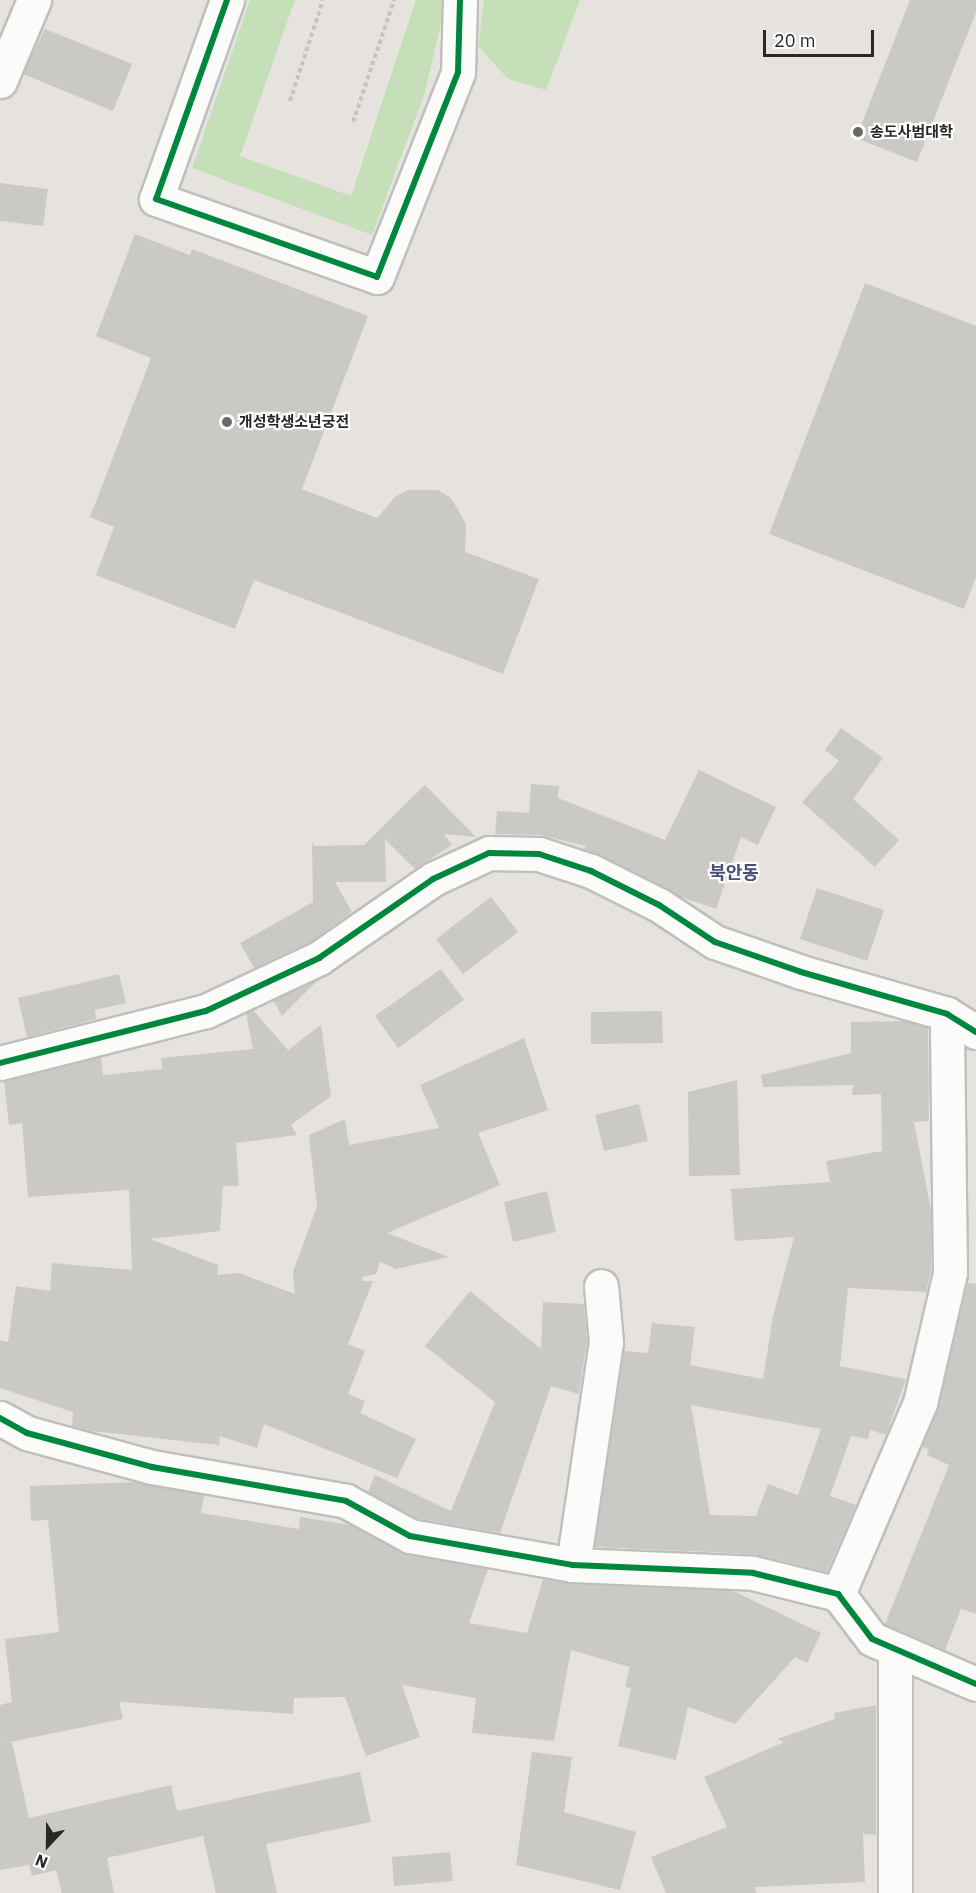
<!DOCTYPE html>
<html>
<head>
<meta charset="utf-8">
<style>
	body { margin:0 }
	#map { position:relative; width:976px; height:1893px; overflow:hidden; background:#e6e3de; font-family:"IBM Plex Sans","Noto Sans KR",sans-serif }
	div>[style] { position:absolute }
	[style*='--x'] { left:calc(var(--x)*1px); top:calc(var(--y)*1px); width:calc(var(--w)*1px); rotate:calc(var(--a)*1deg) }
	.green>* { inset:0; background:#c5e0b9 }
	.building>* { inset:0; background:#cbc9c5 }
	.path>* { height:4px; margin-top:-2px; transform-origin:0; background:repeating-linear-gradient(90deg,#c6c5c5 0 4.5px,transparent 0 7.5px) }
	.roads { filter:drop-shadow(2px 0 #c0bfbf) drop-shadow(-2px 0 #c0bfbf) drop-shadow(0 2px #c0bfbf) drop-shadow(0 -2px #c0bfbf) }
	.minor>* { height:33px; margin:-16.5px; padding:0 16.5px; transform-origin:16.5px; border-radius:16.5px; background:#fbfbfa }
	.cycleway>* { height:6px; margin:-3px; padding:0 3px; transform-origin:3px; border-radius:3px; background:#00873e }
	.dots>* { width:16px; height:16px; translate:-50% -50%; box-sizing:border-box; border:3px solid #fff; border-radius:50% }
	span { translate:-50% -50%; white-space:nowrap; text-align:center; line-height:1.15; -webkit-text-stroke:4.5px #fff; paint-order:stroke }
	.poi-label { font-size:15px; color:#282828; font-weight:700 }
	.left { translate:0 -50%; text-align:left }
	.quarter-label { font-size:18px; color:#4c4f75; font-weight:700 }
	.north { position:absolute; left:18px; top:1815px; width:60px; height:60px; -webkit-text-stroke:4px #fff; paint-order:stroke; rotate:202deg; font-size:16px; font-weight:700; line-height:24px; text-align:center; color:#282828 }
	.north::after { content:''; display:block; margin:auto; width:21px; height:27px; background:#282828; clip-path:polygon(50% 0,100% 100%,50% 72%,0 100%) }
	.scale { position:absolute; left:763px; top:30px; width:111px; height:27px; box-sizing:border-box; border:3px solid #282828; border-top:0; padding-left:8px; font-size:18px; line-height:21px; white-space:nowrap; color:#282828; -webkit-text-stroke:4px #fff; paint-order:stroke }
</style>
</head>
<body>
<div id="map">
	<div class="green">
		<div style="clip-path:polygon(250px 0,295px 0,240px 156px,351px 196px,416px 0,442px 0,442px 20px,424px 95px,372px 235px,192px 168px)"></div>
		<div style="clip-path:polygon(484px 0,580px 0,546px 90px,508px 79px,478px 46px)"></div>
	</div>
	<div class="building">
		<div style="clip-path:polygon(910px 0,976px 0,976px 12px,917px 162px,856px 138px)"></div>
		<div style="clip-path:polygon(45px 29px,132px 64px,113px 111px,23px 74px)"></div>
		<div style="clip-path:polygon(0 183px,48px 189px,43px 226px,0 221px)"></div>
		<div style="clip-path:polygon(135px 234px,190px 255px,192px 249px,368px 316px,302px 489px,377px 518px,395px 497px,408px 490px,438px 490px,451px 498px,466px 524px,465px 552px,539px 579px,503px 674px,254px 580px,235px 629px,96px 575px,114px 527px,90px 517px,151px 358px,96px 336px)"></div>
		<div style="clip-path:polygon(865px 283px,976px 326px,976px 577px,964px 609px,769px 534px)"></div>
		<div style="clip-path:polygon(841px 728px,883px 758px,853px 799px,899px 840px,875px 867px,802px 802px,839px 761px,825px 750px)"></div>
		<div style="clip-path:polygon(699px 770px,776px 807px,758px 845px,741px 837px,716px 909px,681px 897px,584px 849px,586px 846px,540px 835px,495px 834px,497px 811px,529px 813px,531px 784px,559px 786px,558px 798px,665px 840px)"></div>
		<div style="clip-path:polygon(425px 785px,476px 837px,444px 834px,452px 845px,415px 869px,385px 839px,386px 882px,335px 882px,352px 912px,310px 942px,254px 968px,240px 943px,313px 902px,312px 842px,314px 846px,364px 845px)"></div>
		<div style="clip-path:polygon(817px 888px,884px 910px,867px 961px,800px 939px)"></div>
		<div style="clip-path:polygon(491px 897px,518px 932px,463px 974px,436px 939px)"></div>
		<div style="clip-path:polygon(441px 969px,464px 1000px,398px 1048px,375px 1016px)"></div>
		<div style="clip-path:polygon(119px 974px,126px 1003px,95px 1010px,96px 1019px,27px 1037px,18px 998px)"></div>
		<div style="clip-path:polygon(319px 979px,282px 1016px,273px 1000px)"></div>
		<div style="clip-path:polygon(253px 1010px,288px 1050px,321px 1025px,331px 1096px,291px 1125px,297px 1135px,236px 1143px,239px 1186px,223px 1186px,220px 1231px,150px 1239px,218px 1265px,217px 1275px,239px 1273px,295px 1294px,293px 1272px,317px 1206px,309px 1135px,345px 1119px,349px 1145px,439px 1128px,420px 1085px,524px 1038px,548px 1110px,478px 1133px,500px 1185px,387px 1233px,449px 1257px,396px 1269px,380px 1262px,376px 1274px,362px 1277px,362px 1281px,373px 1281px,348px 1344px,365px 1351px,348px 1394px,365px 1401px,360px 1413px,416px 1439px,397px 1478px,264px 1424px,257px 1448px,220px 1436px,219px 1445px,92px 1431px,72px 1426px,73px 1412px,0 1388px,0 1340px,8px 1342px,16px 1286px,50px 1291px,52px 1263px,132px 1270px,129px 1190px,28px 1197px,22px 1123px,9px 1125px,4px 1081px,101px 1057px,103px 1075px,162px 1069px,161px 1058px,253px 1049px,246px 1013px)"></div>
		<div style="clip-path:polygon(662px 1011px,663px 1043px,591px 1044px,591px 1012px)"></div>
		<div style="clip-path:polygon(evenodd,905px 1021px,928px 1028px,929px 1121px,914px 1122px,931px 1210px,931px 1271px,926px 1292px,848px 1288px,840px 1366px,906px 1379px,886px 1435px,870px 1430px,868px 1439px,851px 1436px,830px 1496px,856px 1505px,827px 1572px,754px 1554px,595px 1547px,624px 1351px,648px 1353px,652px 1323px,695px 1327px,690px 1365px,763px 1379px,773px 1316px,794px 1237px,735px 1241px,731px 1189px,830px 1182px,826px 1161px,882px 1151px,881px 1094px,852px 1095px,853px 1085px,763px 1087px,761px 1075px,851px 1053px,851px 1022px,905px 1021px,691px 1405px,821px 1429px,798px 1495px,768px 1484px,756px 1516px,710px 1515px,691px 1405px)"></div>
		<div style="clip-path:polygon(737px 1080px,740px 1175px,689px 1176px,688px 1092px)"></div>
		<div style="clip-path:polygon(639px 1104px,648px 1141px,604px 1151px,595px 1115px)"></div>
		<div style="clip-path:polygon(547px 1191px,556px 1232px,513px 1242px,504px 1202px)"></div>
		<div style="clip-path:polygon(968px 1283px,976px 1284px,976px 1614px,961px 1609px,945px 1650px,885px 1624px,949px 1465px,927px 1455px,929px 1449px,922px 1447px,938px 1407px)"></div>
		<div style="clip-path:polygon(470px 1291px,541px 1349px,543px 1302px,584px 1304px,587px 1341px,579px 1394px,551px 1386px,500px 1533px,416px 1518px,368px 1492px,375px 1475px,451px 1511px,495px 1402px,425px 1346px)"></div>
		<div style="clip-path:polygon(137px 1482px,204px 1495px,201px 1513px,299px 1529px,300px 1517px,351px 1525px,406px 1554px,488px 1569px,469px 1623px,527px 1633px,543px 1579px,572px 1584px,733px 1591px,821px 1633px,807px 1663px,795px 1657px,735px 1724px,688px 1707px,676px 1760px,618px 1746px,631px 1688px,625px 1687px,630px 1667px,571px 1650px,554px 1741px,472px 1733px,476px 1698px,402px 1685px,420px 1737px,366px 1756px,345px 1697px,294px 1698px,293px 1714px,119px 1702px,123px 1719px,5px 1743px,12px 1742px,29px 1818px,171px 1785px,177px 1811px,360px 1772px,371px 1822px,266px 1844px,277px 1893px,216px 1893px,203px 1836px,107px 1858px,114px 1893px,62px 1893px,56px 1870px,32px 1876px,29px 1865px,0 1870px,0 1705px,12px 1702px,5px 1639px,59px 1632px,48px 1520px,31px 1521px,30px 1486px)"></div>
		<div style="clip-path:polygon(876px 1705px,876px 1835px,863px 1834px,865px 1882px,754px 1887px,757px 1893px,666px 1893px,651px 1857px,727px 1827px,704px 1777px,784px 1742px,777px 1739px,835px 1719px,834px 1713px)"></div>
		<div style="clip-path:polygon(532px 1752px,572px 1757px,564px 1812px,636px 1832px,620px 1890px,516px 1865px)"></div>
		<div style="clip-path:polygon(450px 1852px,453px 1881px,394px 1886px,392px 1857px)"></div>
	</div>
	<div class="path">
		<div style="--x:290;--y:101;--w:106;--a:-71.9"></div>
		<div style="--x:353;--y:122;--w:129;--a:-71.4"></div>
	</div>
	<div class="roads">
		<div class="minor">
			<div style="--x:227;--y:0;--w:211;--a:109.6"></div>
			<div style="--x:156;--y:199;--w:234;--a:19.4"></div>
			<div style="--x:377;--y:277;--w:220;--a:-68.4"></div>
			<div style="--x:458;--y:72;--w:72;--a:-88.4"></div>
			<div style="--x:0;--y:81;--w:88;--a:-67.2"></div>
			<div style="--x:0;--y:1063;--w:212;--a:-14.2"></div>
			<div style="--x:206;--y:1011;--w:125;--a:-25.1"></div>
			<div style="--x:319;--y:958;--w:139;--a:-34.7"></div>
			<div style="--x:433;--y:879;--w:62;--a:-24.9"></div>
			<div style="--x:489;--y:853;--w:50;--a:1.1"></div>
			<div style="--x:539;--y:854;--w:55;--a:18.1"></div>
			<div style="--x:591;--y:871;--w:76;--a:26.6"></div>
			<div style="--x:659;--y:905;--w:67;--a:33.5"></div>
			<div style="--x:715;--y:942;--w:91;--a:19.2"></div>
			<div style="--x:801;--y:972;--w:152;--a:16"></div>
			<div style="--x:947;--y:1014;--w:34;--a:32"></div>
			<div style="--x:0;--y:1418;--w:31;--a:29"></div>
			<div style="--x:27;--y:1433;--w:130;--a:15.2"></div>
			<div style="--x:152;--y:1467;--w:197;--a:9.9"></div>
			<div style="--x:346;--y:1501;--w:73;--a:28.7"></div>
			<div style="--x:410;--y:1536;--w:166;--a:10.1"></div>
			<div style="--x:573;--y:1565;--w:180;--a:2.5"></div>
			<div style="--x:753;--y:1573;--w:88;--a:13.9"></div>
			<div style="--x:838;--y:1594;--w:56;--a:52.9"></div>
			<div style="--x:872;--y:1639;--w:113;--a:23.4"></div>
			<div style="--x:573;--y:1565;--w:225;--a:-81.6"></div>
			<div style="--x:606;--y:1342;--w:56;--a:-95.1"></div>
			<div style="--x:838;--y:1594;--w:208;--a:-66.8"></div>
			<div style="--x:920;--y:1403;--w:133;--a:-77"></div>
			<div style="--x:950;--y:1273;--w:259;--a:-90.7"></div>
			<div style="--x:895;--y:1893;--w:242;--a:-90"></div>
		</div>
	</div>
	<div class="cycleway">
		<div style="--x:227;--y:0;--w:211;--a:109.6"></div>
		<div style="--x:156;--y:199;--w:234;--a:19.4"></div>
		<div style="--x:377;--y:277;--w:220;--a:-68.4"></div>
		<div style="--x:458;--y:72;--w:72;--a:-88.4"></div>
		<div style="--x:0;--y:1063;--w:212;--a:-14.2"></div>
		<div style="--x:206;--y:1011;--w:125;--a:-25.1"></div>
		<div style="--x:319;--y:958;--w:139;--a:-34.7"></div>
		<div style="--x:433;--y:879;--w:62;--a:-24.9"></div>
		<div style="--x:489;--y:853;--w:50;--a:1.1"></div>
		<div style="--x:539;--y:854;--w:55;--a:18.1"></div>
		<div style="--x:591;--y:871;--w:76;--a:26.6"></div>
		<div style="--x:659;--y:905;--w:67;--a:33.5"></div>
		<div style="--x:715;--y:942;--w:91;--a:19.2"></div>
		<div style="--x:801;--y:972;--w:152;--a:16"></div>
		<div style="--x:947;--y:1014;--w:34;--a:32"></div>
		<div style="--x:0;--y:1418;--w:31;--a:29"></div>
		<div style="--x:27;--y:1433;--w:130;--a:15.2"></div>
		<div style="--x:152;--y:1467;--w:197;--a:9.9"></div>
		<div style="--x:346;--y:1501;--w:73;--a:28.7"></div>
		<div style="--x:410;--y:1536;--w:166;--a:10.1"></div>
		<div style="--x:573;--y:1565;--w:180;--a:2.5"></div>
		<div style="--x:753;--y:1573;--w:88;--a:13.9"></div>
		<div style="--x:838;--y:1594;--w:56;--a:52.9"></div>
		<div style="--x:872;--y:1639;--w:113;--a:23.4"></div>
	</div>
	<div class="dots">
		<div style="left:858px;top:132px;background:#6a6968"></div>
		<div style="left:227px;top:422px;background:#6a6968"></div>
	</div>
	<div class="poi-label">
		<span class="left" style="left:870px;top:132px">송도사범대학</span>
		<span class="left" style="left:239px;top:422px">개성학생소년궁전</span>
	</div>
	<div class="quarter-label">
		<span style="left:734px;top:873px">북안동</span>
	</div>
	<div class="north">N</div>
	<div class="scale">20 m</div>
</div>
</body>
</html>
